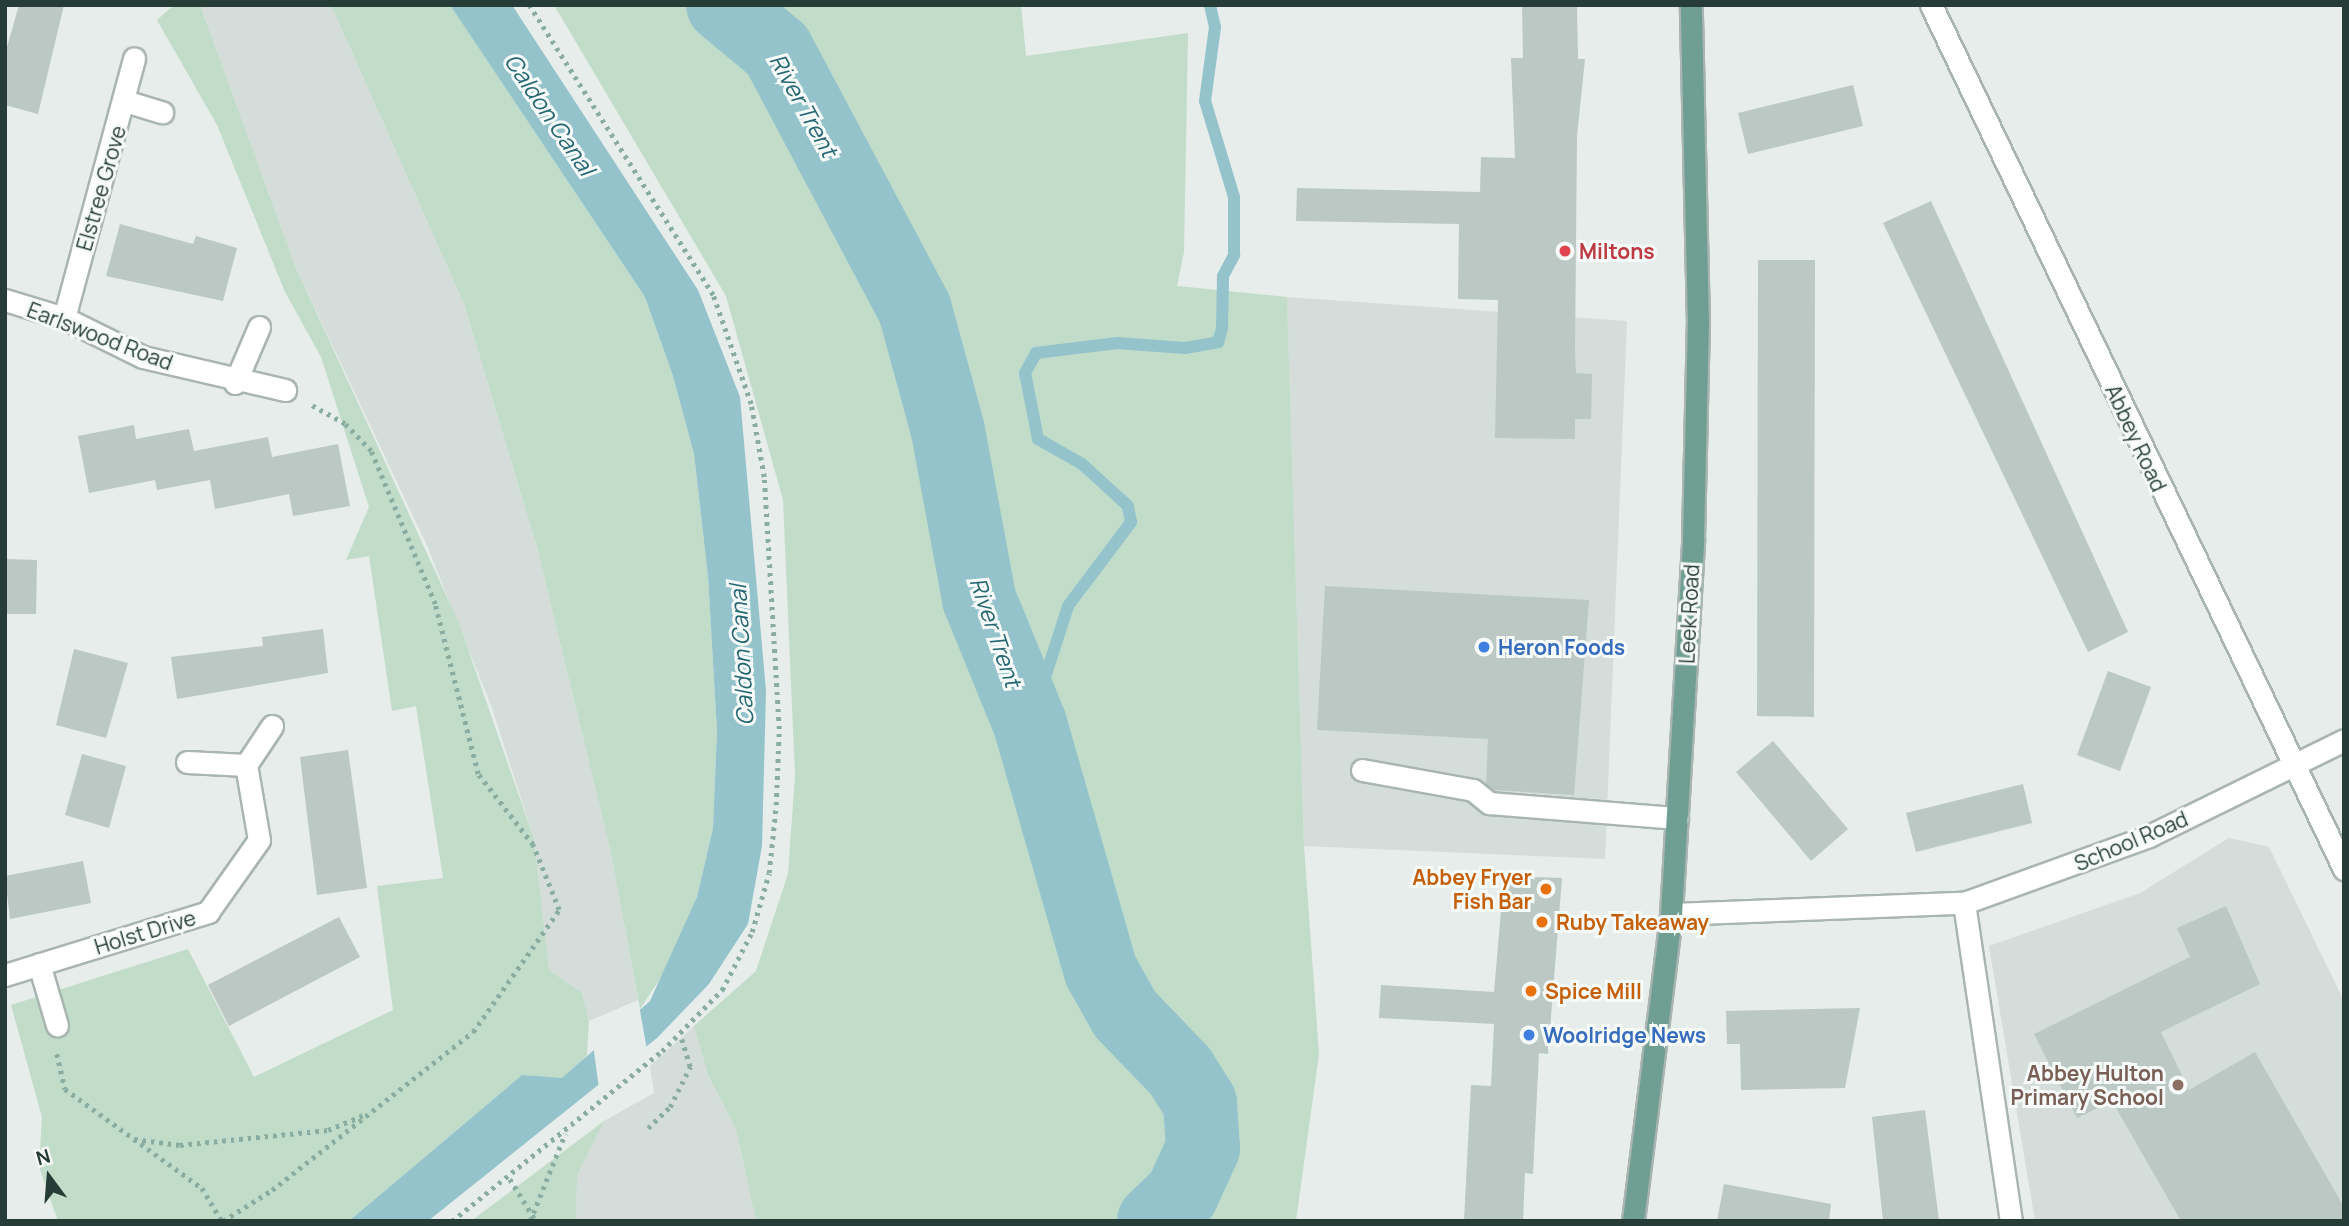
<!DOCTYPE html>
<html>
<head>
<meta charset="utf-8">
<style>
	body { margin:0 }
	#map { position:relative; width:2349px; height:1226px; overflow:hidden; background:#e6edea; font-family:Manrope,sans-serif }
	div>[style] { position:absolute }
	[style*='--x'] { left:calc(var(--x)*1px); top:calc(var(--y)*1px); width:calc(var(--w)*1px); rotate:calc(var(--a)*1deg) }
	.built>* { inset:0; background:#d4ddd9 }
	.green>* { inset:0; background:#c1dcc8 }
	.water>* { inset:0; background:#94c3cc }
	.pier>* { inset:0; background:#e6edea }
	.stream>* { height:12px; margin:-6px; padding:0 6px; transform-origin:6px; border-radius:6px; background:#94c3cc }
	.river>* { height:74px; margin:-37px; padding:0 37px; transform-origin:37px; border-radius:37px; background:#94c3cc }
	.building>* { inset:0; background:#bbc8c3 }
	.path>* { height:4.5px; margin-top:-2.25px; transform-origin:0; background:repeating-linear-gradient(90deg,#8aada2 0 3.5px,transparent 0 8.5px) }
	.roads { filter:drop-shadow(2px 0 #a9b5b1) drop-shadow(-2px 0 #a9b5b1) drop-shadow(0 2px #a9b5b1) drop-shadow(0 -2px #a9b5b1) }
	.minor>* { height:21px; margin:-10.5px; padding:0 10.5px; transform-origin:10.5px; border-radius:10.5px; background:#fff }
	.major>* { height:21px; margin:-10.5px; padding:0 10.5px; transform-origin:10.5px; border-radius:10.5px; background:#6f9e92 }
	.dots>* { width:19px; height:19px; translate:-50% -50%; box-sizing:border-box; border:4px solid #f6faf8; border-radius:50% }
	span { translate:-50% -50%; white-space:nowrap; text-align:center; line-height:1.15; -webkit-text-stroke:6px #f6faf8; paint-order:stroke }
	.street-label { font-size:21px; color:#263d37 }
	.health-label { font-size:21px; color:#be3a42; font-weight:700 }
	.left { translate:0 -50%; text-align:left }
	.shop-label { font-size:21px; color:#366cbe; font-weight:700 }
	.food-label { font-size:21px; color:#c56008; font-weight:700 }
	.right { translate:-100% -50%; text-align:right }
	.education-label { font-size:21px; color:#785e54; font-weight:700 }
	.water-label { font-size:23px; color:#266774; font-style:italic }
	.frame { position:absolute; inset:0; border:7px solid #263d37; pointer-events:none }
	.north { position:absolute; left:14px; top:1142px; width:70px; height:70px; -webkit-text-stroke:5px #f6faf8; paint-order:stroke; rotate:344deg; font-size:19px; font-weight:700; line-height:28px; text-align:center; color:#263d37 }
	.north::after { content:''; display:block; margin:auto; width:24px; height:32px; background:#263d37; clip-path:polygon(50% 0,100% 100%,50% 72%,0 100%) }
</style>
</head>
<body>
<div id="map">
	<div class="built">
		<div style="clip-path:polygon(200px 5px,331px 5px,464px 304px,538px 551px,611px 853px,638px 1000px,589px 1021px,582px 993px,549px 970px,534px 839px,492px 708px,428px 548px,295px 266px)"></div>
		<div style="clip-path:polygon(1287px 297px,1627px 321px,1605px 859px,1304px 846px)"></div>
		<div style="clip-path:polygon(2229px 838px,2269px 847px,2344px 1001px,2344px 1221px,2035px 1221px,1989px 946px,2140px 893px)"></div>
		<div style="clip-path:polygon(694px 1026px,708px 1075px,736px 1129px,756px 1221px,576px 1221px,577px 1175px,595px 1136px,604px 1121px,654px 1093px,650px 1066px)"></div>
	</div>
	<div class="green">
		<div style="clip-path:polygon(174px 5px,200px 5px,295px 266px,459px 623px,534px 839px,549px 970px,582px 993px,589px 1021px,587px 1055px,573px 1070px,562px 1079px,522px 1075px,349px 1221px,58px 1221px,39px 1167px,42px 1117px,11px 1005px,188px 949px,254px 1077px,393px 1010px,377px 886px,443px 878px,416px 706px,392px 711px,369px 556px,346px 560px,369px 507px,321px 357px,285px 292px,217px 125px,157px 20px)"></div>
		<div style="clip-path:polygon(331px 5px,450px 5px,645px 297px,673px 376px,694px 454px,708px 576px,717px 731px,713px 828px,697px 897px,669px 965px,640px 1009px,611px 853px,538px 551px,464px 304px)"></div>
		<div style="clip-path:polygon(554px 5px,1021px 5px,1026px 56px,1188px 33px,1184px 252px,1177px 286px,1287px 297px,1304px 846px,1319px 1054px,1296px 1221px,756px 1221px,736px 1129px,708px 1075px,694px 1026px,756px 971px,788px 874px,795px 775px,783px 500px,726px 296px)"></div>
		<div style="clip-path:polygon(604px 1121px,577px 1175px,576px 1221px,471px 1221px)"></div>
	</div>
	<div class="water">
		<div style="clip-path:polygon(450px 5px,512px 5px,698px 290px,740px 397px,766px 691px,762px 846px,748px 924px,709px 984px,657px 1038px,428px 1221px,349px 1221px,522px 1075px,562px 1078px,650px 1001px,697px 897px,713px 828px,717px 731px,708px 576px,694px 454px,673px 376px,645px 297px)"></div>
	</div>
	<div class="pier">
		<div style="clip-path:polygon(639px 1005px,647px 1050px,599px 1089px,593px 1044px)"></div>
	</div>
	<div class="stream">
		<div style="--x:1030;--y:724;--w:124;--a:-72.1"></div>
		<div style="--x:1068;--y:606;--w:105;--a:-53.1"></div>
		<div style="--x:1131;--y:522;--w:16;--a:-101"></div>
		<div style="--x:1128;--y:506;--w:62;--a:-137.6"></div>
		<div style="--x:1082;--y:464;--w:51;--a:-150.4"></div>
		<div style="--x:1038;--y:439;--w:67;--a:-101.1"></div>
		<div style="--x:1025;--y:373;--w:23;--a:-61"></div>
		<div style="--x:1036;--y:353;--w:82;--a:-7"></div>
		<div style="--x:1117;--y:343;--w:68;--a:4.2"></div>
		<div style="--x:1185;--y:348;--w:34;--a:-10"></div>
		<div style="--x:1218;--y:342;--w:14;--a:-73"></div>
		<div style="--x:1222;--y:329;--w:53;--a:-88.9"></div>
		<div style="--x:1223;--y:276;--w:24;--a:-62"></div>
		<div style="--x:1234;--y:255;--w:58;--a:-90"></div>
		<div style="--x:1234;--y:197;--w:100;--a:-106.8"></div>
		<div style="--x:1205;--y:101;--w:75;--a:-82.3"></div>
		<div style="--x:1215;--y:27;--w:23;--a:-103"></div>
	</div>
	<div class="river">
		<div style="--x:723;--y:5;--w:70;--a:39.8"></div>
		<div style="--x:777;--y:50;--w:294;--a:62"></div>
		<div style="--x:915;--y:310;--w:125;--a:74.7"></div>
		<div style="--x:948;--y:431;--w:171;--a:79.5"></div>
		<div style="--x:979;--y:599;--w:135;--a:67.8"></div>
		<div style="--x:1030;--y:724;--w:257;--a:74"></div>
		<div style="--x:1101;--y:971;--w:49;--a:60.8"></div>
		<div style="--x:1125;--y:1014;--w:79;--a:46"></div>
		<div style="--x:1180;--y:1071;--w:38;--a:58"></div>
		<div style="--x:1200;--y:1103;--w:45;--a:86.2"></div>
		<div style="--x:1203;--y:1148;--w:51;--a:114.5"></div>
		<div style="--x:1182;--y:1194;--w:39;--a:136"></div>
	</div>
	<div class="building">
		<div style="clip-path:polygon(19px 5px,64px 5px,38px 114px,5px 105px,5px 54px)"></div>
		<div style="clip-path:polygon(1522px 5px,1577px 5px,1578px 59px,1585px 59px,1577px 136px,1575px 352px,1576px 373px,1592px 374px,1591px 419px,1575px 419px,1575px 439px,1495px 438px,1498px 300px,1458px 299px,1459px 224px,1296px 221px,1297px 188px,1480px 192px,1481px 157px,1515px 158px,1511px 58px,1523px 58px)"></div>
		<div style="clip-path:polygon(1853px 85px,1863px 126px,1748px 154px,1738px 113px)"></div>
		<div style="clip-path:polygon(1931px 201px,2128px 632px,2088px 652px,1883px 223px)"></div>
		<div style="clip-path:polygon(120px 224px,193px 244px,196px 236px,237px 248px,223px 301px,106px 276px)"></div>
		<div style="clip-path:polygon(1758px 260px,1815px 260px,1814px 717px,1757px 716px)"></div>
		<div style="clip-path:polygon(134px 425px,136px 439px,189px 429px,194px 451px,268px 437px,272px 457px,338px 444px,350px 506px,293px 516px,289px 494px,215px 509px,210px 480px,157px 490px,155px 480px,89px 493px,78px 436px)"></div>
		<div style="clip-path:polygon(5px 559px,37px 560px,36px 614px,5px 614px)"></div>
		<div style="clip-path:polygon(1325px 586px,1589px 600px,1574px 795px,1494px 790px,1486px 784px,1488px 739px,1317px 730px)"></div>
		<div style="clip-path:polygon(323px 629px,328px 673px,177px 699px,171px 657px,263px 646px,262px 637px)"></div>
		<div style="clip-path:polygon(74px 649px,128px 663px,106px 738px,56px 725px)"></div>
		<div style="clip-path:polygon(2108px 671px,2151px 687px,2120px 771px,2077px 755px)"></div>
		<div style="clip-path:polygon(1773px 741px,1848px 829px,1811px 861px,1736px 772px)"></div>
		<div style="clip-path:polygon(348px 750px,367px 888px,317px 895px,300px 757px)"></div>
		<div style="clip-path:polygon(82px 754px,126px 766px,109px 828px,65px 815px)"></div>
		<div style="clip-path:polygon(2023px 784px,2032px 823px,1916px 852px,1906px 813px)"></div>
		<div style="clip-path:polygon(83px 861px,91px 903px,10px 919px,5px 876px)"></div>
		<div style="clip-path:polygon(1504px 876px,1562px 878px,1548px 1054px,1539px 1053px,1533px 1174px,1525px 1173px,1523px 1221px,1464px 1221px,1471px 1085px,1491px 1086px,1494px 1024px,1379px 1018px,1381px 985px,1494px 992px)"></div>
		<div style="clip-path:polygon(2226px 906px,2260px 984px,2161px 1032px,2189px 1090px,2255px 1052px,2344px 1207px,2344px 1221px,2181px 1221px,2112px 1101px,2077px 1118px,2034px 1034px,2190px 957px,2177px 928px)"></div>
		<div style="clip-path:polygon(339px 917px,360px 957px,229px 1026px,208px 985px)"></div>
		<div style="clip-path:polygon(1860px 1008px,1845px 1088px,1741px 1090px,1740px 1044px,1727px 1044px,1726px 1011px)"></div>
		<div style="clip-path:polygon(1925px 1110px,1939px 1221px,1883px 1221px,1872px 1117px)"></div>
		<div style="clip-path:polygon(1724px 1184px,1831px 1204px,1829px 1221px,1717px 1221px)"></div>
	</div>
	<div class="path">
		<div style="--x:57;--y:1054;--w:36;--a:77"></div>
		<div style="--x:65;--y:1089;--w:169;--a:35.9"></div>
		<div style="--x:202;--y:1188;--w:39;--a:59"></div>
		<div style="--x:648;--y:1128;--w:30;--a:-44"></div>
		<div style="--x:670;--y:1107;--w:45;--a:-63.4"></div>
		<div style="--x:690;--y:1067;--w:34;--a:-107"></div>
		<div style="--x:134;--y:1139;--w:46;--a:7.4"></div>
		<div style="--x:180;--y:1145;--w:149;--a:-5.8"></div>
		<div style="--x:328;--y:1130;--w:41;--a:-22.8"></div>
		<div style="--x:510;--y:1179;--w:49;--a:58.2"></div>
		<div style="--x:223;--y:1221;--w:58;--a:-32.3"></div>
		<div style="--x:272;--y:1190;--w:256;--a:-38.2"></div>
		<div style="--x:473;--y:1032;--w:149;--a:-54.8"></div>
		<div style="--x:559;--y:910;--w:70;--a:-111.8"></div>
		<div style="--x:533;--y:845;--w:90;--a:-127.8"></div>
		<div style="--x:478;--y:774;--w:175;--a:-104.2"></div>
		<div style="--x:435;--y:604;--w:166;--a:-112.7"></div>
		<div style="--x:371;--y:451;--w:37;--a:-134"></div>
		<div style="--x:345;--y:424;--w:39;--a:-151"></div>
		<div style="--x:452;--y:1221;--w:270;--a:-39"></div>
		<div style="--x:662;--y:1051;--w:86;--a:-45.5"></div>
		<div style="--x:722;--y:990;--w:65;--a:-62.7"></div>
		<div style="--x:752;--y:932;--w:61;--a:-73.9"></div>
		<div style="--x:769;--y:873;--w:68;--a:-84.1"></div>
		<div style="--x:776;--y:805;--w:76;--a:-87.7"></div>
		<div style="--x:779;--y:729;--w:252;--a:-93.4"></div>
		<div style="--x:764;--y:477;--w:74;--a:-100.1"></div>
		<div style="--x:751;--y:404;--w:115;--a:-109.2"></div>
		<div style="--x:713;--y:295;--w:343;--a:-122.4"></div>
		<div style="--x:530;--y:1221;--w:94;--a:-68.1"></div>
	</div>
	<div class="roads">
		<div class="minor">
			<div style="--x:1931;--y:5;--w:958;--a:64.45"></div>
			<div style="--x:125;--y:101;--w:39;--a:17"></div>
			<div style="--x:5;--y:300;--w:62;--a:17"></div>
			<div style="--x:64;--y:318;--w:88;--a:26.3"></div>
			<div style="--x:143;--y:357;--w:146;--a:13.1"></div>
			<div style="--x:64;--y:318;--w:269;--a:-74.9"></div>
			<div style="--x:235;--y:383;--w:61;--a:-66.8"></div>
			<div style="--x:187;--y:762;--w:59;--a:2.9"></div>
			<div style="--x:246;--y:765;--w:47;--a:-56.3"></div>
			<div style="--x:1362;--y:770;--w:113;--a:10.2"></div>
			<div style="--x:1473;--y:790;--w:21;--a:39"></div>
			<div style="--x:1489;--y:803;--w:189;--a:4.6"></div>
			<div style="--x:1964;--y:903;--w:321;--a:81.6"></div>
			<div style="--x:1671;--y:914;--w:293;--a:-2.2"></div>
			<div style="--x:1964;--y:903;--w:197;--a:-19.9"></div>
			<div style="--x:2149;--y:836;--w:217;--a:-26.2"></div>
			<div style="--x:39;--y:964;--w:64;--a:73.6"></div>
			<div style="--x:5;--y:975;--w:213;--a:-17.2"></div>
			<div style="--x:208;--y:912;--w:88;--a:-54.7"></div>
			<div style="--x:259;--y:840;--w:76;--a:-99.8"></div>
		</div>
		<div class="major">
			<div style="--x:1633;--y:1221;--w:309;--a:-82.9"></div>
			<div style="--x:1671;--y:914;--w:376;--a:-86.6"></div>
			<div style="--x:1693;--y:539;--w:215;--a:-88.7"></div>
			<div style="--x:1698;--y:324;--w:319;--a:-91.3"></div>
		</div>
	</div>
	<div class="dots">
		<div style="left:1565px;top:251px;background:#e0444e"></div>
		<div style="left:1484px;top:647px;background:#3f7fe0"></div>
		<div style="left:1546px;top:889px;background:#e8710a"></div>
		<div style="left:1542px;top:922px;background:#e8710a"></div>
		<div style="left:1531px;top:991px;background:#e8710a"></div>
		<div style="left:1529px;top:1035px;background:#3f7fe0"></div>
		<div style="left:2178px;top:1085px;background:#8d6e63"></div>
	</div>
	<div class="street-label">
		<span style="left:101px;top:188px;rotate:-74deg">Elstree Grove</span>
		<span style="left:100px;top:336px;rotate:21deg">Earlswood Road</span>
		<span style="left:2136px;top:438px;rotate:65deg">Abbey Road</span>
		<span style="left:1689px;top:614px;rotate:-87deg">Leek Road</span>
		<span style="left:2131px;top:841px;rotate:-23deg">School Road</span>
		<span style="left:145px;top:932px;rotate:-17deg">Holst Drive</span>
	</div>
	<div class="health-label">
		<span class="left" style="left:1579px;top:251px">Miltons</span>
	</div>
	<div class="shop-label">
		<span class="left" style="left:1498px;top:647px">Heron Foods</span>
		<span class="left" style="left:1543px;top:1035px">Woolridge News</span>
	</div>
	<div class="food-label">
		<span class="right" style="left:1532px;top:889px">Abbey Fryer<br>Fish Bar</span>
		<span class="left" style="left:1556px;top:922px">Ruby Takeaway</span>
		<span class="left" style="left:1545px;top:991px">Spice Mill</span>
	</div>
	<div class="education-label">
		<span class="right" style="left:2164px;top:1085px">Abbey Hulton<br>Primary School</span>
	</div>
	<div class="water-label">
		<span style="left:804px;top:105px;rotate:61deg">River Trent</span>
		<span style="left:550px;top:114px;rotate:56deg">Caldon Canal</span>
		<span style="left:996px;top:632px;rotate:71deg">River Trent</span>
		<span style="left:741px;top:655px;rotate:-93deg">Caldon Canal</span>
	</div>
	<div class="frame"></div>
	<div class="north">N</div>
</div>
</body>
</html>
